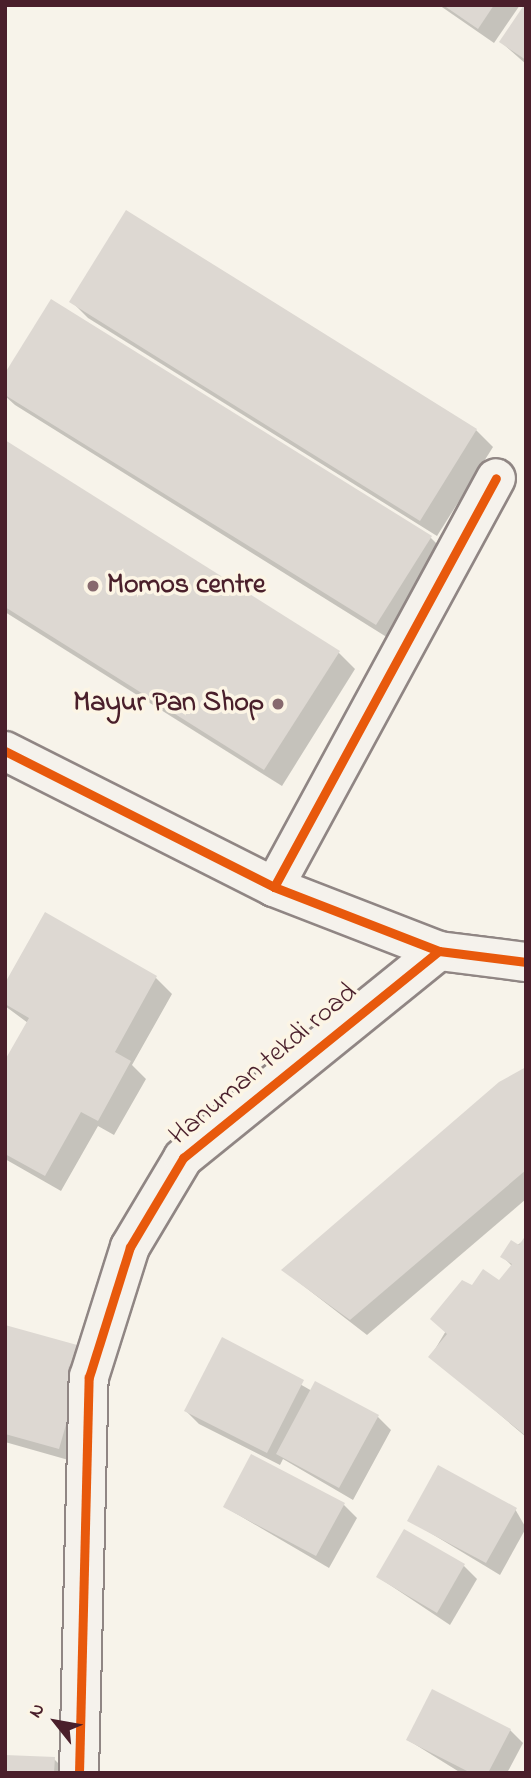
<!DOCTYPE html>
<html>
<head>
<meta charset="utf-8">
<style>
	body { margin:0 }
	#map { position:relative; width:531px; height:1778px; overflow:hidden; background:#f7f3ea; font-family:"Indie Flower",sans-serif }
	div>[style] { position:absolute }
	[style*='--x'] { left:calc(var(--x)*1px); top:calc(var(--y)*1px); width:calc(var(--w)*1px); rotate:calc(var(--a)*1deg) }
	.shadow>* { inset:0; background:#0003 }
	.building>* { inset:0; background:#ddd8d2 }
	.roads { filter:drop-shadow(2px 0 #908684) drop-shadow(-2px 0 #908684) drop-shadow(0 2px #908684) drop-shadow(0 -2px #908684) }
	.minor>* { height:38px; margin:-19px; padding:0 19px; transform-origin:19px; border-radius:19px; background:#f5f2ec }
	.cycleway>* { height:9px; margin:-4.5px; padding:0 4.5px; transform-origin:4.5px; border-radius:4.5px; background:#e8590c }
	.dots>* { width:19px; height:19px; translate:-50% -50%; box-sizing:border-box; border:4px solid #fcf5e5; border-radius:50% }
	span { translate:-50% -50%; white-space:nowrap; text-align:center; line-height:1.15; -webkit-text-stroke:7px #fcf5e5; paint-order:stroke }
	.poi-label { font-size:28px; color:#4a1f2b; font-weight:700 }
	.left { translate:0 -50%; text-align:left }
	.right { translate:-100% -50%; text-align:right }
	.street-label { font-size:28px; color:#4a1f2b }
	.frame { position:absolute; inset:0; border:7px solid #4a1f2b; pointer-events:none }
	.north { position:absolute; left:21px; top:1687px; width:70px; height:70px; -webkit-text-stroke:5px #fcf5e5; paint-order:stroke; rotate:301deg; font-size:19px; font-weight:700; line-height:28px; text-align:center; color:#4a1f2b }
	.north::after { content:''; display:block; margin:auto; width:24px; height:32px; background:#4a1f2b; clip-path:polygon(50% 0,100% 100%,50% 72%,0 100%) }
</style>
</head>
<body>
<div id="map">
	<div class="shadow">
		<div style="clip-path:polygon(439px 5px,520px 5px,494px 43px)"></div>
		<div style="clip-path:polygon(526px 5px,526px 64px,501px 42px)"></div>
		<div style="clip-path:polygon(71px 301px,476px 430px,493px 447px,437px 536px,88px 318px)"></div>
		<div style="clip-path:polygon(5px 376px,430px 537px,447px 554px,393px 641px,15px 405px,5px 396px)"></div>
		<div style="clip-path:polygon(5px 442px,338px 652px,355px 669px,282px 786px,5px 612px)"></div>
		<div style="clip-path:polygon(46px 914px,156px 978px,172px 994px,132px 1065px,146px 1079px,114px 1135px,98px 1126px,61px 1191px,5px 1159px,5px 1063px,28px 1023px,5px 1006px,5px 986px)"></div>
		<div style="clip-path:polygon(526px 1074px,526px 1199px,367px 1335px,283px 1270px)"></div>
		<div style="clip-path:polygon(526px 1239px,526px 1437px,431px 1356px,472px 1287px,500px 1283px,512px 1266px,502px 1256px)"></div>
		<div style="clip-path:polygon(5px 1327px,87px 1350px,72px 1461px,5px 1442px)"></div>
		<div style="clip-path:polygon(223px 1340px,312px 1391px,378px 1417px,391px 1430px,353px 1500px,283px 1459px,280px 1465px,199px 1424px,186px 1411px)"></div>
		<div style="clip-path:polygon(344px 1505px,357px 1518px,329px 1568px,225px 1507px)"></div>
		<div style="clip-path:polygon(515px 1509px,526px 1528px,500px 1575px,409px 1520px)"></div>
		<div style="clip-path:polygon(464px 1566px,477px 1579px,450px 1625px,378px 1577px)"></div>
		<div style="clip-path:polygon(510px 1730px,523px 1743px,507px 1773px,461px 1773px,408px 1740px)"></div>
		<div style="clip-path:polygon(54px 1759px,68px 1773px,5px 1773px)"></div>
	</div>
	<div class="building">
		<div style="clip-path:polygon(443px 5px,494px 5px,478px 29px)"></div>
		<div style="clip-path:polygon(524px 5px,526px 5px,526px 60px,499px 42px)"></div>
		<div style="clip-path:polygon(126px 210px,477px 429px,420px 521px,69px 302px)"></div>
		<div style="clip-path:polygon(51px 299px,432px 536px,376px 625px,5px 395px,5px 373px)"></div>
		<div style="clip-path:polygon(5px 440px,340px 651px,264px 770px,5px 607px)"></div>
		<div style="clip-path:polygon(45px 912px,157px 976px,115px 1052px,131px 1061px,98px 1121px,81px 1112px,45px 1176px,5px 1154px,5px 1060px,29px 1018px,5px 1004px,5px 983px)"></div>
		<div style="clip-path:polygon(526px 1067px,526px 1170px,350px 1320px,281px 1270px,499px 1082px)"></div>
		<div style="clip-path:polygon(526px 1235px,526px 1436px,428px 1357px,447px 1334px,430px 1319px,462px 1280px,472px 1285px,483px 1269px,499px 1280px,512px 1264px,500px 1257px,511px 1240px,519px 1245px)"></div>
		<div style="clip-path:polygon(5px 1325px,88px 1348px,59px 1449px,5px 1434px)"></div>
		<div style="clip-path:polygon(222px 1337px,304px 1380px,267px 1453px,184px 1411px)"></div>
		<div style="clip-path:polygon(315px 1381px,379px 1415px,339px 1488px,276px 1454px)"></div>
		<div style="clip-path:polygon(251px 1454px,345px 1503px,316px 1556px,223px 1507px)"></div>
		<div style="clip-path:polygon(438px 1465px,517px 1508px,486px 1563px,407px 1521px)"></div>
		<div style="clip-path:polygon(404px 1529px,465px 1564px,437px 1613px,376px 1577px)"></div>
		<div style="clip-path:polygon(432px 1689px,511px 1729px,488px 1773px,471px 1773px,406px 1740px)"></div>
		<div style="clip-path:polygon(5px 1755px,55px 1757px,54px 1773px,5px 1773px)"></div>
	</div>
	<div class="roads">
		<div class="minor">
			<div style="--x:5;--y:751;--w:301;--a:26.8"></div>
			<div style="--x:274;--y:887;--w:177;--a:21.2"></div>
			<div style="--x:439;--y:951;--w:88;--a:7.2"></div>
			<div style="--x:274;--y:887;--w:465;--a:-61.5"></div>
			<div style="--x:79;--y:1773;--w:396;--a:-88.6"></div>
			<div style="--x:89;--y:1377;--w:136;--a:-72.5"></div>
			<div style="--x:130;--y:1247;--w:104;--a:-59.2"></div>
			<div style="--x:183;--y:1158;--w:329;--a:-39"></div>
		</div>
	</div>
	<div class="cycleway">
		<div style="--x:5;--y:751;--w:301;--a:26.8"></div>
		<div style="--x:274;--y:887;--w:177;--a:21.2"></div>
		<div style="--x:439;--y:951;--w:88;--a:7.2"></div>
		<div style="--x:274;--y:887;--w:465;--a:-61.5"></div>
		<div style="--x:79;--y:1773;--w:396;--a:-88.6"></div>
		<div style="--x:89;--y:1377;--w:136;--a:-72.5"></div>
		<div style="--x:130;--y:1247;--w:104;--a:-59.2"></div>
		<div style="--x:183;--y:1158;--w:329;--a:-39"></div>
	</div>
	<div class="dots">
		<div style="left:93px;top:586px;background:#87696e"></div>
		<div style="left:278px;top:704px;background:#87696e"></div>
	</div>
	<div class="poi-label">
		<span class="left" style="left:107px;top:586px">Momos centre</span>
		<span class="right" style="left:264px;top:704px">Mayur Pan Shop</span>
	</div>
	<div class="street-label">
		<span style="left:264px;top:1065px;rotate:-40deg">Hanuman tekdi road</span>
	</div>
	<div class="frame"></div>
	<div class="north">N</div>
</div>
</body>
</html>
